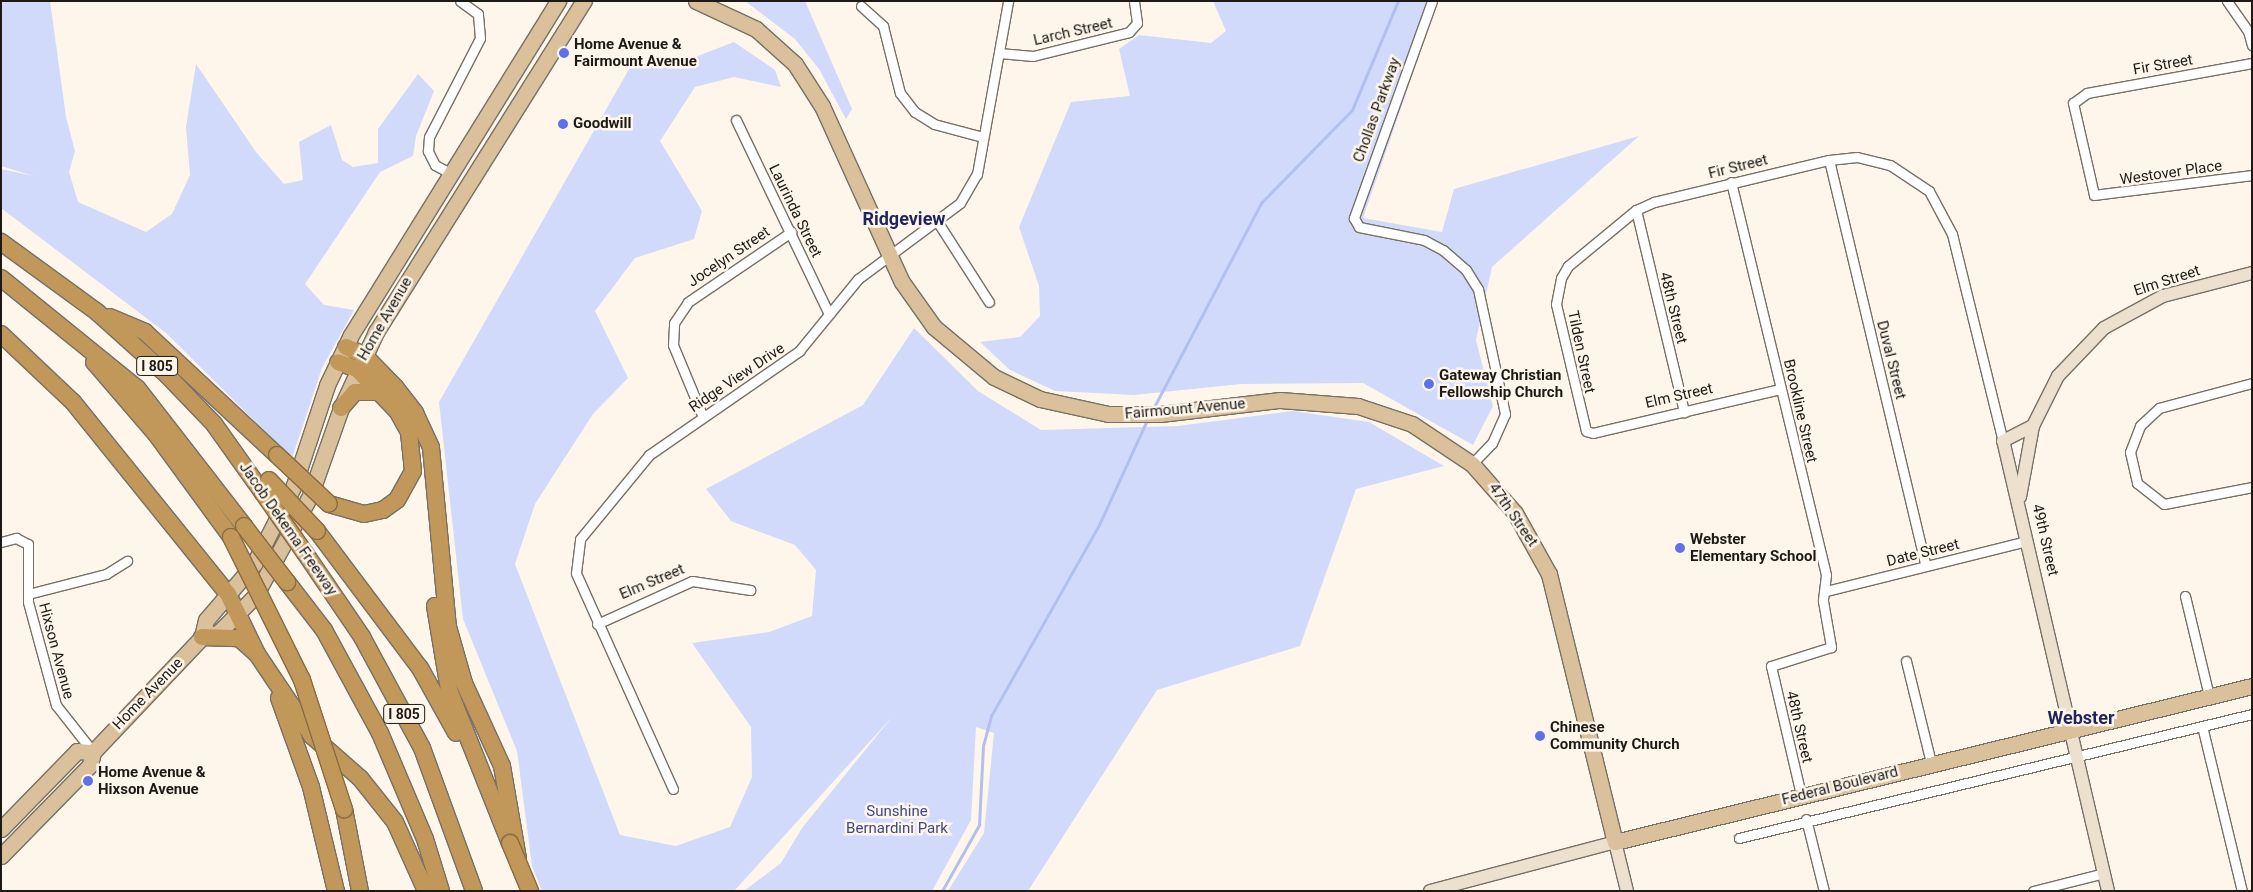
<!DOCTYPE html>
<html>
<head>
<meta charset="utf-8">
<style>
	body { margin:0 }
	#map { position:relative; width:2253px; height:892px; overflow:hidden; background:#fef6eb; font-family:Roboto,sans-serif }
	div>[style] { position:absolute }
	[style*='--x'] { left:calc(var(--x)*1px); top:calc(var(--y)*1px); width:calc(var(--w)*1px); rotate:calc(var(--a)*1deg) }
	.green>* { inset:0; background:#d1dafb }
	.stream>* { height:2.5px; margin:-1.25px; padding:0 1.25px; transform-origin:1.25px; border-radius:1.25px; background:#b2c0f0 }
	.roads { filter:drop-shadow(1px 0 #777066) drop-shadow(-1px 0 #777066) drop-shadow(0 1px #777066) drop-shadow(0 -1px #777066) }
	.street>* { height:9px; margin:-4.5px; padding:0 4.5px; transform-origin:4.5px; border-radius:4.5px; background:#fff }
	.secondary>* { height:12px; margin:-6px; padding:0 6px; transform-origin:6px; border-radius:6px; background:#ede0ce }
	.primary>* { height:15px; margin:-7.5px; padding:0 7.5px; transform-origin:7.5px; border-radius:7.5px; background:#dac19c }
	.highway>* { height:16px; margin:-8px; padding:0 8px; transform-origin:8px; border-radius:8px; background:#c2975a }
	.bridges { filter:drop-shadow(1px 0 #886b42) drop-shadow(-1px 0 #886b42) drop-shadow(0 1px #886b42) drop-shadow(0 -1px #886b42) }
	.highway-bridge>* { height:16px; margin:-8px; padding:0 8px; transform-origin:8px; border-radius:8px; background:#c2975a }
	.dots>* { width:14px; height:14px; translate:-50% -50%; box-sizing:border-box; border:2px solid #fef6eb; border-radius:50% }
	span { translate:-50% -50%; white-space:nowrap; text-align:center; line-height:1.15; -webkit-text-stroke:5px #fef6eb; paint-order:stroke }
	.shield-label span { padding:1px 4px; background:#fef6eb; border:1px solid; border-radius:4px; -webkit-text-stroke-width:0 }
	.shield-label { font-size:14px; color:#1d1a16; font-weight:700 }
	.street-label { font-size:15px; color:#1d1a16 }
	.poi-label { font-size:15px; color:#1d1a16; font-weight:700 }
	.left { translate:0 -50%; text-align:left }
	.park-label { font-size:15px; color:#3d4985 }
	.quarter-label { font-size:18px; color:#1e255e; font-weight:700 }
	.frame { position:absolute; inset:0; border:2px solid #1d1a16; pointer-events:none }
</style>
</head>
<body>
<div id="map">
	<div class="green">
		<div style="clip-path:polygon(1px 1px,50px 1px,66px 117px,75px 151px,69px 172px,78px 202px,146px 232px,172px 214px,190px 175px,186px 127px,196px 64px,256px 152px,284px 184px,303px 180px,299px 142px,331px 125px,342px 160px,353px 167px,378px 163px,378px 129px,418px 74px,434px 91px,416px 136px,413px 156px,380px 172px,305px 284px,324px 305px,354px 310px,322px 368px,292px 458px,166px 333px,1px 208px,1px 169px,34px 176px,1px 166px)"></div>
		<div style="clip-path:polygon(745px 1px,805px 1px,852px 109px,846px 119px,819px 69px,795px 39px)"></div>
		<div style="clip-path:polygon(1213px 1px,1438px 1px,1363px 218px,1442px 232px,1454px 189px,1639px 136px,1492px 267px,1476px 340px,1493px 406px,1473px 445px,1363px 383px,1241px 384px,1134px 395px,1055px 391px,1010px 370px,980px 342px,1020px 337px,1040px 316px,1039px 286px,1019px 227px,1071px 102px,1130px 96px,1119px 49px,1139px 35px,1211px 43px,1226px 31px)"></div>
		<div style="clip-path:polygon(734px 42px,775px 70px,781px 87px,734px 77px,695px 87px,660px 141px,702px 211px,694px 239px,635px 258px,595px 311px,628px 378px,593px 414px,535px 504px,515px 564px,620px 835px,676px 846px,730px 827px,752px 777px,751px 727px,692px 643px,769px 632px,812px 616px,816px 570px,795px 545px,731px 521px,706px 489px,863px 405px,914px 328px,978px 391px,1041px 430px,1178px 426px,1293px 411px,1369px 422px,1444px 466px,1356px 489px,1300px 646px,1157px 690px,1028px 891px,948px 891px,984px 833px,994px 733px,976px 727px,971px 820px,932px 891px,744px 891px,781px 863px,802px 828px,892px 717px,734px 891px,542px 891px,532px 866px,517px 751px,463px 619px,439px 402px,636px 57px,667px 68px)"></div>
	</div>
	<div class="stream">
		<div style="--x:1153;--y:409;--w:233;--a:-62.3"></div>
		<div style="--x:1261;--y:203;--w:130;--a:-45.6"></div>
		<div style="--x:1352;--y:110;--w:118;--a:-67.1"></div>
		<div style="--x:942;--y:891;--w:76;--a:-60.7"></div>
		<div style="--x:979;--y:825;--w:79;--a:-87.1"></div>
		<div style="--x:983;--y:746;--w:31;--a:-75"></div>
		<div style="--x:991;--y:716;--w:219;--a:-60.5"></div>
		<div style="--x:1099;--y:525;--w:115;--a:-65.4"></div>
	</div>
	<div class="roads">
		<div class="street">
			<div style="--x:1432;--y:1;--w:231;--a:109.8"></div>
			<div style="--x:1354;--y:218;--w:10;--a:61"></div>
			<div style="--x:1359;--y:227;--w:66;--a:11.3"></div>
			<div style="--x:1424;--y:240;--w:21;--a:28"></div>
			<div style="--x:1443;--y:250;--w:30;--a:41"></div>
			<div style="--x:1466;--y:270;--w:22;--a:58"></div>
			<div style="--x:1478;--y:289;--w:128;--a:77.8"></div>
			<div style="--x:1505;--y:414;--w:32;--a:114"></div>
			<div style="--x:1492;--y:443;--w:29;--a:134"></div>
			<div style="--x:2227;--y:1;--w:37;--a:55"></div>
			<div style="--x:2248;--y:31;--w:15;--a:74"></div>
			<div style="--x:861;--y:6;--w:30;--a:42"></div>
			<div style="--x:883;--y:26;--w:69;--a:75.8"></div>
			<div style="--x:900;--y:93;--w:24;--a:52"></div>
			<div style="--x:915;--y:112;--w:22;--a:32"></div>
			<div style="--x:934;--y:124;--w:51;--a:14.9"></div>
			<div style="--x:999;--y:53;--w:34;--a:5"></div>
			<div style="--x:1033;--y:56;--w:99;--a:-14"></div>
			<div style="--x:1129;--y:32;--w:12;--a:-48"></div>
			<div style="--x:1137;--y:23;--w:22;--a:-98"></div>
			<div style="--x:2252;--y:63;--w:168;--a:169.7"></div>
			<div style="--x:2087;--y:93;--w:17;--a:144"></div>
			<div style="--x:2073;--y:103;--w:94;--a:77.1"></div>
			<div style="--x:2094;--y:195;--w:159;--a:-7.2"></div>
			<div style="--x:736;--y:120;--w:215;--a:64.4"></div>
			<div style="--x:1829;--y:160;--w:417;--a:76.6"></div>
			<div style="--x:450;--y:173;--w:17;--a:-152"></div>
			<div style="--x:435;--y:165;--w:16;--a:-117"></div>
			<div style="--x:428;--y:151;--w:14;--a:-86"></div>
			<div style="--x:429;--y:137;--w:111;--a:-62.7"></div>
			<div style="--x:480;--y:38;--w:24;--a:-95"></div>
			<div style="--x:478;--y:14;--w:22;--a:-144"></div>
			<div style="--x:1731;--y:182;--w:404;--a:76.4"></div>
			<div style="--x:1826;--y:575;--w:26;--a:97"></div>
			<div style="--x:1823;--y:601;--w:47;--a:80.1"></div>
			<div style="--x:1831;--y:647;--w:63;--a:162.4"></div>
			<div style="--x:1771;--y:666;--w:132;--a:76.9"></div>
			<div style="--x:1636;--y:210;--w:208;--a:76.6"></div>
			<div style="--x:937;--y:221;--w:96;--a:57.3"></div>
			<div style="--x:2252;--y:383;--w:96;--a:165"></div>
			<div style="--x:2159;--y:408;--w:26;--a:137"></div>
			<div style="--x:2140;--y:426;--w:28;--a:111"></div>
			<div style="--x:2130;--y:452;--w:32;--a:77"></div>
			<div style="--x:2137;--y:483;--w:34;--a:38"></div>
			<div style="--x:2164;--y:504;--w:90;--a:-10.9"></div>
			<div style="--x:1780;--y:389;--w:192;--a:166.8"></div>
			<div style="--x:1593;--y:433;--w:7;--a:-164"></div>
			<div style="--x:1586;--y:431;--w:130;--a:-103.3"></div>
			<div style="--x:1556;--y:304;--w:26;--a:-79"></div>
			<div style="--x:1561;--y:278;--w:14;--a:-60"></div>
			<div style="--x:1568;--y:266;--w:88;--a:-39.5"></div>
			<div style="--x:1636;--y:210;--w:20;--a:-24"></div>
			<div style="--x:1654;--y:202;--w:180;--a:-13.5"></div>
			<div style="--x:1829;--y:160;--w:28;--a:-6"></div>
			<div style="--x:1857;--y:157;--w:34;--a:14"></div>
			<div style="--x:1890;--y:165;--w:47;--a:33.7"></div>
			<div style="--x:1929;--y:191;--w:49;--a:61.9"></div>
			<div style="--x:1952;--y:234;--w:213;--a:76.2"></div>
			<div style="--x:703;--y:417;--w:78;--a:-112.6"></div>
			<div style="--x:673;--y:345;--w:22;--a:-87"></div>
			<div style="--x:674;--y:323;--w:25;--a:-56"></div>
			<div style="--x:688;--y:302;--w:125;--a:-34.2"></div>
			<div style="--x:1;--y:542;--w:16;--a:-15"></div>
			<div style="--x:16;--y:538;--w:13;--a:27"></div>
			<div style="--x:28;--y:544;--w:58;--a:90"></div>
			<div style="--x:28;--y:602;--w:107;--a:74.8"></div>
			<div style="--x:56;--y:705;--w:60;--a:51.8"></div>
			<div style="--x:1826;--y:591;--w:207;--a:-14"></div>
			<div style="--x:28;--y:594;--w:81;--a:-14.4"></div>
			<div style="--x:106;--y:574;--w:25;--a:-32"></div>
			<div style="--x:2185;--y:596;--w:103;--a:76.5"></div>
			<div style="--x:597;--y:624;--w:104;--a:-24.4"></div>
			<div style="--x:692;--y:581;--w:59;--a:8.8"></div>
			<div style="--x:1906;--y:661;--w:105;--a:76.2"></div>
			<div style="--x:2202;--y:726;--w:170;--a:76.4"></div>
			<div style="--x:673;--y:789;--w:237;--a:-114.2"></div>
			<div style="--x:576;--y:573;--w:34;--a:-83"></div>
			<div style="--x:580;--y:539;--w:109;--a:-50.6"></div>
			<div style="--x:649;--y:455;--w:183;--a:-34.7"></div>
			<div style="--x:799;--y:351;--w:93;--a:-50.7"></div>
			<div style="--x:858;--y:279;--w:127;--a:-36.7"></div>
			<div style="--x:960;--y:203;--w:34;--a:-60"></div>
			<div style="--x:977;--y:174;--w:176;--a:-79.8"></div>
			<div style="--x:1806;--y:819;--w:74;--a:76"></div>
			<div style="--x:1739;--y:838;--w:528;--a:-13.59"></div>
			<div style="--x:2033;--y:891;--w:73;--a:-14.2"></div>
		</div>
		<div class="secondary">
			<div style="--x:2020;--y:497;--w:72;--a:-79.6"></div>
			<div style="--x:1430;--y:891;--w:191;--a:-14.8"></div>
			<div style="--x:1615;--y:842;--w:50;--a:76.2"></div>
			<div style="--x:2108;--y:891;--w:462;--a:-103.1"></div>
			<div style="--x:2003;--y:441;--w:34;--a:-27"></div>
			<div style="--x:2033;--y:426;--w:56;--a:-63.4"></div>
			<div style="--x:2058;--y:376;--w:66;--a:-46.2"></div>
			<div style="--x:2104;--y:328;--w:67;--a:-28.5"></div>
			<div style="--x:2163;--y:296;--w:92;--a:-14.5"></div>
		</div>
		<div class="primary">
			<div style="--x:696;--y:1;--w:66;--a:25"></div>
			<div style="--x:756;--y:29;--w:52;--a:41.9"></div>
			<div style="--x:795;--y:64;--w:50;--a:57.3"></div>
			<div style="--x:822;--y:106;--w:193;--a:65.6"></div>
			<div style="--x:902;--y:282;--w:55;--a:54.6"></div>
			<div style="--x:934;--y:327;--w:78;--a:39.8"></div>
			<div style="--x:994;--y:377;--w:51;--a:25.6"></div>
			<div style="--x:1040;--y:399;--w:70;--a:12.4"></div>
			<div style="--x:1108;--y:414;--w:52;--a:0"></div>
			<div style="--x:1160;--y:414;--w:121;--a:-6.7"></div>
			<div style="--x:1280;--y:400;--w:78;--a:4.4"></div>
			<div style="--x:1358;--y:406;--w:57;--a:18.4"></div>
			<div style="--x:1412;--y:424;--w:72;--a:33.7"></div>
			<div style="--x:1472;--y:464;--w:65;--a:48.7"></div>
			<div style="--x:1515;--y:513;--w:70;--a:60.9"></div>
			<div style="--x:1549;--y:574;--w:276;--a:76.2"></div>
			<div style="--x:1615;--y:842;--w:656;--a:-13.76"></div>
			<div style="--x:202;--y:637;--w:17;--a:-77"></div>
			<div style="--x:206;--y:620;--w:74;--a:-49.4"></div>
			<div style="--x:254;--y:564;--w:89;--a:-63.1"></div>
			<div style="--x:294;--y:485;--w:105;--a:-71.7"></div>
			<div style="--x:327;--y:385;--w:55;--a:-64.4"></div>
			<div style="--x:351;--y:335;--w:393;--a:-58.2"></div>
			<div style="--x:1;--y:829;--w:109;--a:-45.7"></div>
			<div style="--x:77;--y:751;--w:16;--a:4"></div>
			<div style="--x:1;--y:856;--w:127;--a:-45.6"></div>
			<div style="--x:90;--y:765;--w:13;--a:-77"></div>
			<div style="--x:93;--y:752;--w:158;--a:-46.5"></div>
			<div style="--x:202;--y:637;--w:16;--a:-14"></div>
			<div style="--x:218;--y:633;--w:52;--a:-45"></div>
			<div style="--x:255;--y:596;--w:114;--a:-61.2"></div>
			<div style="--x:310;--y:496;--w:93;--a:-70.6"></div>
			<div style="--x:341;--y:408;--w:84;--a:-65.3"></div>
			<div style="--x:376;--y:332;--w:391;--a:-57.9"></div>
		</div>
		<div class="highway">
			<div style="--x:1;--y:242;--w:119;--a:36.1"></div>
			<div style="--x:97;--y:312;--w:94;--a:42"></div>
			<div style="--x:167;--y:375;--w:68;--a:46.2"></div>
			<div style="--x:214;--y:424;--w:85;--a:54.6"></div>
			<div style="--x:1;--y:278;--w:175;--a:39"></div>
			<div style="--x:137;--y:388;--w:175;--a:52.2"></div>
			<div style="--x:110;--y:317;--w:38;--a:23"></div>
			<div style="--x:145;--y:332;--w:180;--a:43"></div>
			<div style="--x:1;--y:334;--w:99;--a:43.4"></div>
			<div style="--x:73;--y:402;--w:247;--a:51.1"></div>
			<div style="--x:228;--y:594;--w:67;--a:64.2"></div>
			<div style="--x:346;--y:347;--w:20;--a:24"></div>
			<div style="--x:364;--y:355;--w:45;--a:45.9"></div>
			<div style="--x:395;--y:387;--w:33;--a:52"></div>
			<div style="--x:415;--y:413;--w:38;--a:65"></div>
			<div style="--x:431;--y:448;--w:180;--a:84.6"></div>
			<div style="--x:448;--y:627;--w:58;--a:74.1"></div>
			<div style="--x:464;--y:683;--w:91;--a:65.4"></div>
			<div style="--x:502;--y:766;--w:94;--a:80.2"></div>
			<div style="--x:94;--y:362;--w:95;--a:49.3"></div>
			<div style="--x:156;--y:434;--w:127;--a:53.9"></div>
			<div style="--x:341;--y:408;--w:21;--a:-49"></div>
			<div style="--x:355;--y:392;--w:25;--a:0"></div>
			<div style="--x:329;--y:504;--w:36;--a:16"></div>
			<div style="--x:364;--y:514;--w:19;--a:-12"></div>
			<div style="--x:383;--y:510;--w:17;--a:-36"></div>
			<div style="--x:397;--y:500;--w:33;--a:-61"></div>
			<div style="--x:413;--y:471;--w:39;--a:-96"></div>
			<div style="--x:409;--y:432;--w:23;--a:-119"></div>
			<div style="--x:398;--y:412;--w:59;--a:-133.6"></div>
			<div style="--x:357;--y:369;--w:20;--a:-160"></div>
			<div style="--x:317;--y:531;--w:171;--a:53.1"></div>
			<div style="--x:420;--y:668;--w:74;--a:61"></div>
			<div style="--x:305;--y:553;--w:102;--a:55.8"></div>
			<div style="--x:362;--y:637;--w:126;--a:61.6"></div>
			<div style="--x:422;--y:748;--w:152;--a:70"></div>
			<div style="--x:287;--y:582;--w:61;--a:52.4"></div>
			<div style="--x:324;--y:630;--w:117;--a:61.5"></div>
			<div style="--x:380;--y:733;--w:115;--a:67"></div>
			<div style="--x:425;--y:839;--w:54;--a:72.9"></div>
			<div style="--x:435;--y:606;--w:85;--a:80.5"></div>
			<div style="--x:449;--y:690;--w:165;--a:68.3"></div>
			<div style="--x:202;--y:637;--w:37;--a:2"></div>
			<div style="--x:239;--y:638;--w:24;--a:42"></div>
			<div style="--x:257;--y:654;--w:99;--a:56.1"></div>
			<div style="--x:312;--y:736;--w:64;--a:41.2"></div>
			<div style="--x:360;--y:778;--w:56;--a:51.5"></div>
			<div style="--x:395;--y:822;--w:76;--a:65.8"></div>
			<div style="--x:279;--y:698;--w:95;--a:70.2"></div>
			<div style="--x:311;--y:787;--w:107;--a:76.5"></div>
			<div style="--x:344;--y:809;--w:84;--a:79"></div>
		</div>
	</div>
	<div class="bridges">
		<div class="highway-bridge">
			<div style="--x:277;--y:455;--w:71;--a:43.3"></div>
			<div style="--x:269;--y:480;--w:70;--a:46.7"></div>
			<div style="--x:263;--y:493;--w:73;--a:55"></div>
			<div style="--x:244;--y:526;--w:71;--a:52.5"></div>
			<div style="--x:231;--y:537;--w:160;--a:63.6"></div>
			<div style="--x:302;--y:680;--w:136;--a:72"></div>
			<div style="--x:510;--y:843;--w:52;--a:67.4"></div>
		</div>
	</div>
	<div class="dots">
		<div style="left:564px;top:53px;background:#5e71e8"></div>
		<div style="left:563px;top:124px;background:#5e71e8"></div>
		<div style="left:1429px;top:384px;background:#5e71e8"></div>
		<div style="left:1680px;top:548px;background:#5e71e8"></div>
		<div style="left:1540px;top:736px;background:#5e71e8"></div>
		<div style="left:88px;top:781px;background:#5e71e8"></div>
	</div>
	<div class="shield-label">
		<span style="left:157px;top:366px">I 805</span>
		<span style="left:404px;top:714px">I 805</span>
	</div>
	<div class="street-label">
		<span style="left:1073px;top:32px;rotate:-13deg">Larch Street</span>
		<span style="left:2163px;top:65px;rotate:-10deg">Fir Street</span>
		<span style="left:1377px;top:110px;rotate:-70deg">Chollas Parkway</span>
		<span style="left:1738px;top:167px;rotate:-14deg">Fir Street</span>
		<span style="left:2171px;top:173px;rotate:-8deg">Westover Place</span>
		<span style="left:795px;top:211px;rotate:64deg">Laurinda Street</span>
		<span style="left:729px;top:257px;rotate:-34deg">Jocelyn Street</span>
		<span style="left:2167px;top:281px;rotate:-18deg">Elm Street</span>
		<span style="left:1673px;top:308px;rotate:76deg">48th Street</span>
		<span style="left:385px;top:319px;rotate:-60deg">Home Avenue</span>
		<span style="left:1581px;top:352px;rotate:78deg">Tilden Street</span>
		<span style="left:1891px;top:360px;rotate:76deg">Duval Street</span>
		<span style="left:737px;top:378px;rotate:-34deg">Ridge View Drive</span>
		<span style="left:1679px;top:396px;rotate:-13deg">Elm Street</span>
		<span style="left:1185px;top:409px;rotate:-5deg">Fairmount Avenue</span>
		<span style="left:1800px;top:411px;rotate:77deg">Brookline Street</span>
		<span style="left:1513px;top:515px;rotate:55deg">47th Street</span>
		<span style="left:288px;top:529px;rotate:55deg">Jacob Dekema Freeway</span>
		<span style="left:2045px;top:540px;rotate:77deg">49th Street</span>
		<span style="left:1923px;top:553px;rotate:-14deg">Date Street</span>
		<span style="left:652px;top:582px;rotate:-23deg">Elm Street</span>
		<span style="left:56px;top:651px;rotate:75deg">Hixson Avenue</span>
		<span style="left:148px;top:694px;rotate:-46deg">Home Avenue</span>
		<span style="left:1799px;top:727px;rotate:77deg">48th Street</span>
		<span style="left:1840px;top:786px;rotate:-14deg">Federal Boulevard</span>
	</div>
	<div class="poi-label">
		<span class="left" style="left:574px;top:53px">Home Avenue &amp;<br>Fairmount Avenue</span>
		<span class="left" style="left:573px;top:124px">Goodwill</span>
		<span class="left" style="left:1439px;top:384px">Gateway Christian<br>Fellowship Church</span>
		<span class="left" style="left:1690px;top:548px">Webster<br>Elementary School</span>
		<span class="left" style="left:1550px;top:736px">Chinese<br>Community Church</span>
		<span class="left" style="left:98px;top:781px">Home Avenue &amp;<br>Hixson Avenue</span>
	</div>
	<div class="park-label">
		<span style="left:897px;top:820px">Sunshine<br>Bernardini Park</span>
	</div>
	<div class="quarter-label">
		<span style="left:904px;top:219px">Ridgeview</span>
		<span style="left:2081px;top:718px">Webster</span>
	</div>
	<div class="frame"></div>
</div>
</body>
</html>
